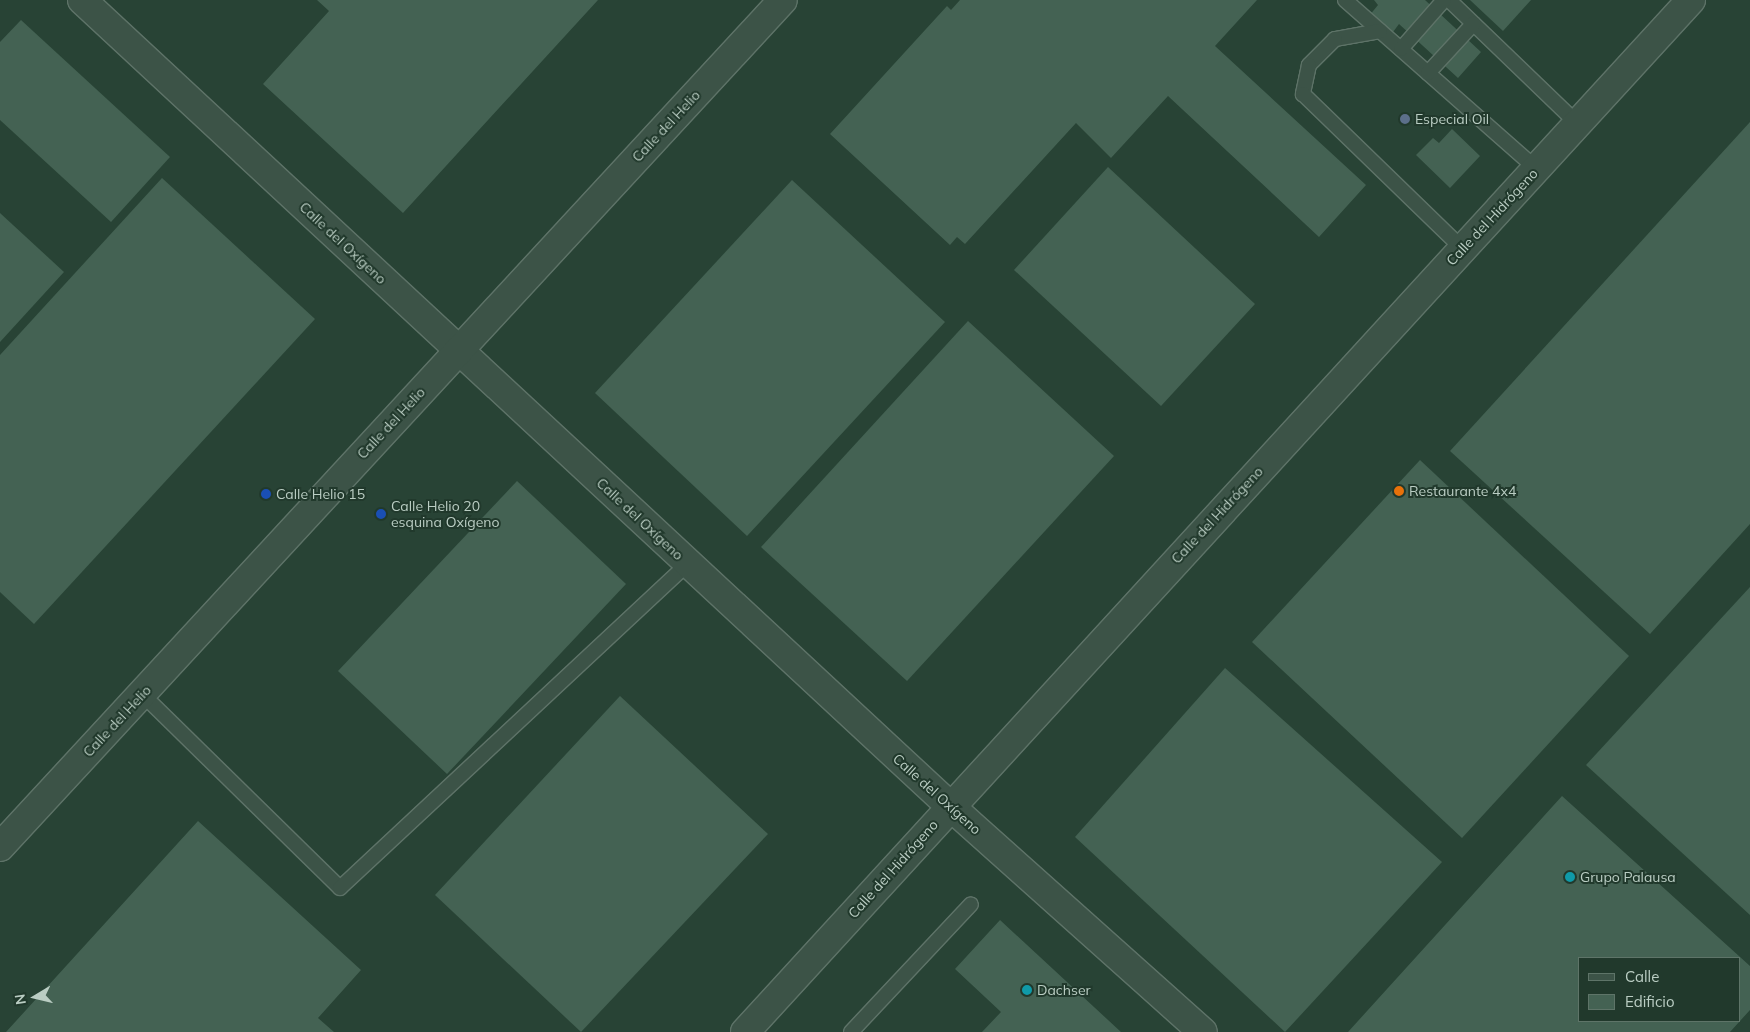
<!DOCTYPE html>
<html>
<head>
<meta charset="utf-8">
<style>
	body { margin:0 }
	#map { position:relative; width:1750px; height:1032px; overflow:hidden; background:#284335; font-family:Mulish,sans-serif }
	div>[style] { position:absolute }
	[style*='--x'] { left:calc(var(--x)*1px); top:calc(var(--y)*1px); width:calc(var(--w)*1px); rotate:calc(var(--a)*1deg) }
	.building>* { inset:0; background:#446253 }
	.roads { filter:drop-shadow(1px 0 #5e7368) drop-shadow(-1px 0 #5e7368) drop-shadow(0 1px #5e7368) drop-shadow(0 -1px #5e7368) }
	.lane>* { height:14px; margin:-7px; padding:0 7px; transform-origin:7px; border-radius:7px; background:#3c5347 }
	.street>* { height:28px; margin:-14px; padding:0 14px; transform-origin:14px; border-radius:14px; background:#3c5347 }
	.dots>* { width:14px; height:14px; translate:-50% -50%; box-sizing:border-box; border:2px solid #21392c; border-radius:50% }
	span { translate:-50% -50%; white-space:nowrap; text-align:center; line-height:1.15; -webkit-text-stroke:4px #21392c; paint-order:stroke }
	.poi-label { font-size:14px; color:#bacdc3 }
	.left { translate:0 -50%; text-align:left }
	.street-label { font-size:14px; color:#bacdc3 }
	.legend { position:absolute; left:1578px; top:957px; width:162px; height:65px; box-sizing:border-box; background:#21392c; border:1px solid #5e7468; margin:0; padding:6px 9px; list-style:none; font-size:15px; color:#bacdc3 }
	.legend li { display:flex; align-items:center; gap:10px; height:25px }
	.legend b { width:25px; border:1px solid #5e7468 }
	.north { position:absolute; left:10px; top:972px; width:50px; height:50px; -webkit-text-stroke:4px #21392c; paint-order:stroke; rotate:261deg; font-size:14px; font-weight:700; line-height:20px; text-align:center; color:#bacdc3 }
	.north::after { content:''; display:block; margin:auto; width:18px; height:22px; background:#bacdc3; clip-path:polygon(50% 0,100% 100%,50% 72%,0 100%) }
</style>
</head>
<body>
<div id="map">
	<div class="building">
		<div style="clip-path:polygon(317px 0,598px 0,403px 213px,263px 84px,329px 11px)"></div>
		<div style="clip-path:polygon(960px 0,1257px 0,1215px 46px,1366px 185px,1319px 237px,1168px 96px,1111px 158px,1076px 123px,965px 244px,957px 237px,950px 245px,830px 134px,947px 6px,951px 10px)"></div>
		<div style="clip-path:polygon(1374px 0,1425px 0,1481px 52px,1458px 78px,1399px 24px,1390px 36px,1369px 16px,1378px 5px)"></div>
		<div style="clip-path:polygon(1470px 0,1531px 0,1503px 31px)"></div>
		<div style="clip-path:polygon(21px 20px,170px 157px,111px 222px,0 120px,0 42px)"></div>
		<div style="clip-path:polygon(1750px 122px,1750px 524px,1650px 634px,1450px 451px)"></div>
		<div style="clip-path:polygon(1452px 129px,1480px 156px,1450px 188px,1416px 155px,1433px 138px,1439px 143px)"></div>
		<div style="clip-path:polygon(1108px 167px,1255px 304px,1161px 406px,1014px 270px)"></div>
		<div style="clip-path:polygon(162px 178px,315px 319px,34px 624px,0 592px,0 355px)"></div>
		<div style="clip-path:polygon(792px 180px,945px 322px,747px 536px,595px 393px)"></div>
		<div style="clip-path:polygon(0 213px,64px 272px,0 342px)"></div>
		<div style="clip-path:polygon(968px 321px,1114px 456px,907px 681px,761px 547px)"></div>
		<div style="clip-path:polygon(1420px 460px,1629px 656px,1462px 838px,1252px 642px)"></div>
		<div style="clip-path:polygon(517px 481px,626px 584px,447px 774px,338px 671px)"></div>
		<div style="clip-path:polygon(1750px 587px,1750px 915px,1586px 765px)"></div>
		<div style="clip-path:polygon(1225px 668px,1442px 862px,1285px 1032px,1075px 837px)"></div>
		<div style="clip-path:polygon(620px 696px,768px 834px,581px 1032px,435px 895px)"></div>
		<div style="clip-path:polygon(evenodd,1562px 796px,1750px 966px,1750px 1010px,1730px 1032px,1348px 1032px,1562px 796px,1579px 958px,1739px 958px,1739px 1021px,1579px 1021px,1579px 958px)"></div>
		<div style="clip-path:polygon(198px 821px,361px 970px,318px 1018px,334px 1032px,6px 1032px)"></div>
		<div style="clip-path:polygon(1000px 920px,1121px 1032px,982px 1032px,1001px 1012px,955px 969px)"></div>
	</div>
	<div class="roads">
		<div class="lane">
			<div style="--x:1345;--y:0;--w:256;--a:41.4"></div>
			<div style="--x:1449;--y:0;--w:179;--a:43.9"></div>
			<div style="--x:1380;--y:31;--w:46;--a:169.9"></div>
			<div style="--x:1335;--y:39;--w:37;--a:135"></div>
			<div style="--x:1309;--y:65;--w:30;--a:102"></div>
			<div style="--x:1303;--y:94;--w:223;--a:44.1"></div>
			<div style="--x:1401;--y:49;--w:65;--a:-48.7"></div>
			<div style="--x:1428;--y:73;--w:67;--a:-47.4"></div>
			<div style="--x:142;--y:694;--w:277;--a:44.4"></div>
			<div style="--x:340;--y:888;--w:476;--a:-43"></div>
			<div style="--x:851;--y:1032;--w:175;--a:-46.8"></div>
		</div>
		<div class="street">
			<div style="--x:82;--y:0;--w:1185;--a:42.88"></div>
			<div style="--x:950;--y:806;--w:339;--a:41.8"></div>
			<div style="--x:0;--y:847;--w:1153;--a:-47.25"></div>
			<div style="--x:745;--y:1032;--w:1400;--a:-47.49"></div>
		</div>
	</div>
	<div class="dots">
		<div style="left:1405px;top:119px;background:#5c6f8a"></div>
		<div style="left:1399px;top:491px;background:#e8710a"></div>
		<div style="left:266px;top:494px;background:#1a4fb4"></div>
		<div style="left:381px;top:514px;background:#1a4fb4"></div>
		<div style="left:1570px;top:877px;background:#0f9aa8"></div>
		<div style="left:1027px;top:990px;background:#0f9aa8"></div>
	</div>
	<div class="poi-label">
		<span class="left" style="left:1415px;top:119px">Especial Oil</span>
		<span class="left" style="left:1409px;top:491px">Restaurante 4x4</span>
		<span class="left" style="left:276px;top:494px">Calle Helio 15</span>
		<span class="left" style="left:391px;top:514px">Calle Helio 20<br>esquina Oxígeno</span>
		<span class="left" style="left:1580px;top:877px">Grupo Palausa</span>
		<span class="left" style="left:1037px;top:990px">Dachser</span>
	</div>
	<div class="street-label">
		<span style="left:666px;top:126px;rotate:-47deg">Calle del Helio</span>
		<span style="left:1492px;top:217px;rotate:-47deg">Calle del Hidrógeno</span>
		<span style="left:343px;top:243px;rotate:43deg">Calle del Oxígeno</span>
		<span style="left:391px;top:423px;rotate:-47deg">Calle del Helio</span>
		<span style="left:1217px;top:515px;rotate:-47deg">Calle del Hidrógeno</span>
		<span style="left:640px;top:519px;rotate:43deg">Calle del Oxígeno</span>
		<span style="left:117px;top:721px;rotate:-47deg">Calle del Helio</span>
		<span style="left:937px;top:794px;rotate:42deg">Calle del Oxígeno</span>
		<span style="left:893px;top:869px;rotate:-48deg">Calle del Hidrógeno</span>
	</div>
	<ul class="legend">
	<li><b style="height:6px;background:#3c5347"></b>Calle</li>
	<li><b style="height:14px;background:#446253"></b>Edificio</li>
	</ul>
	<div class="north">N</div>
</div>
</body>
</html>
